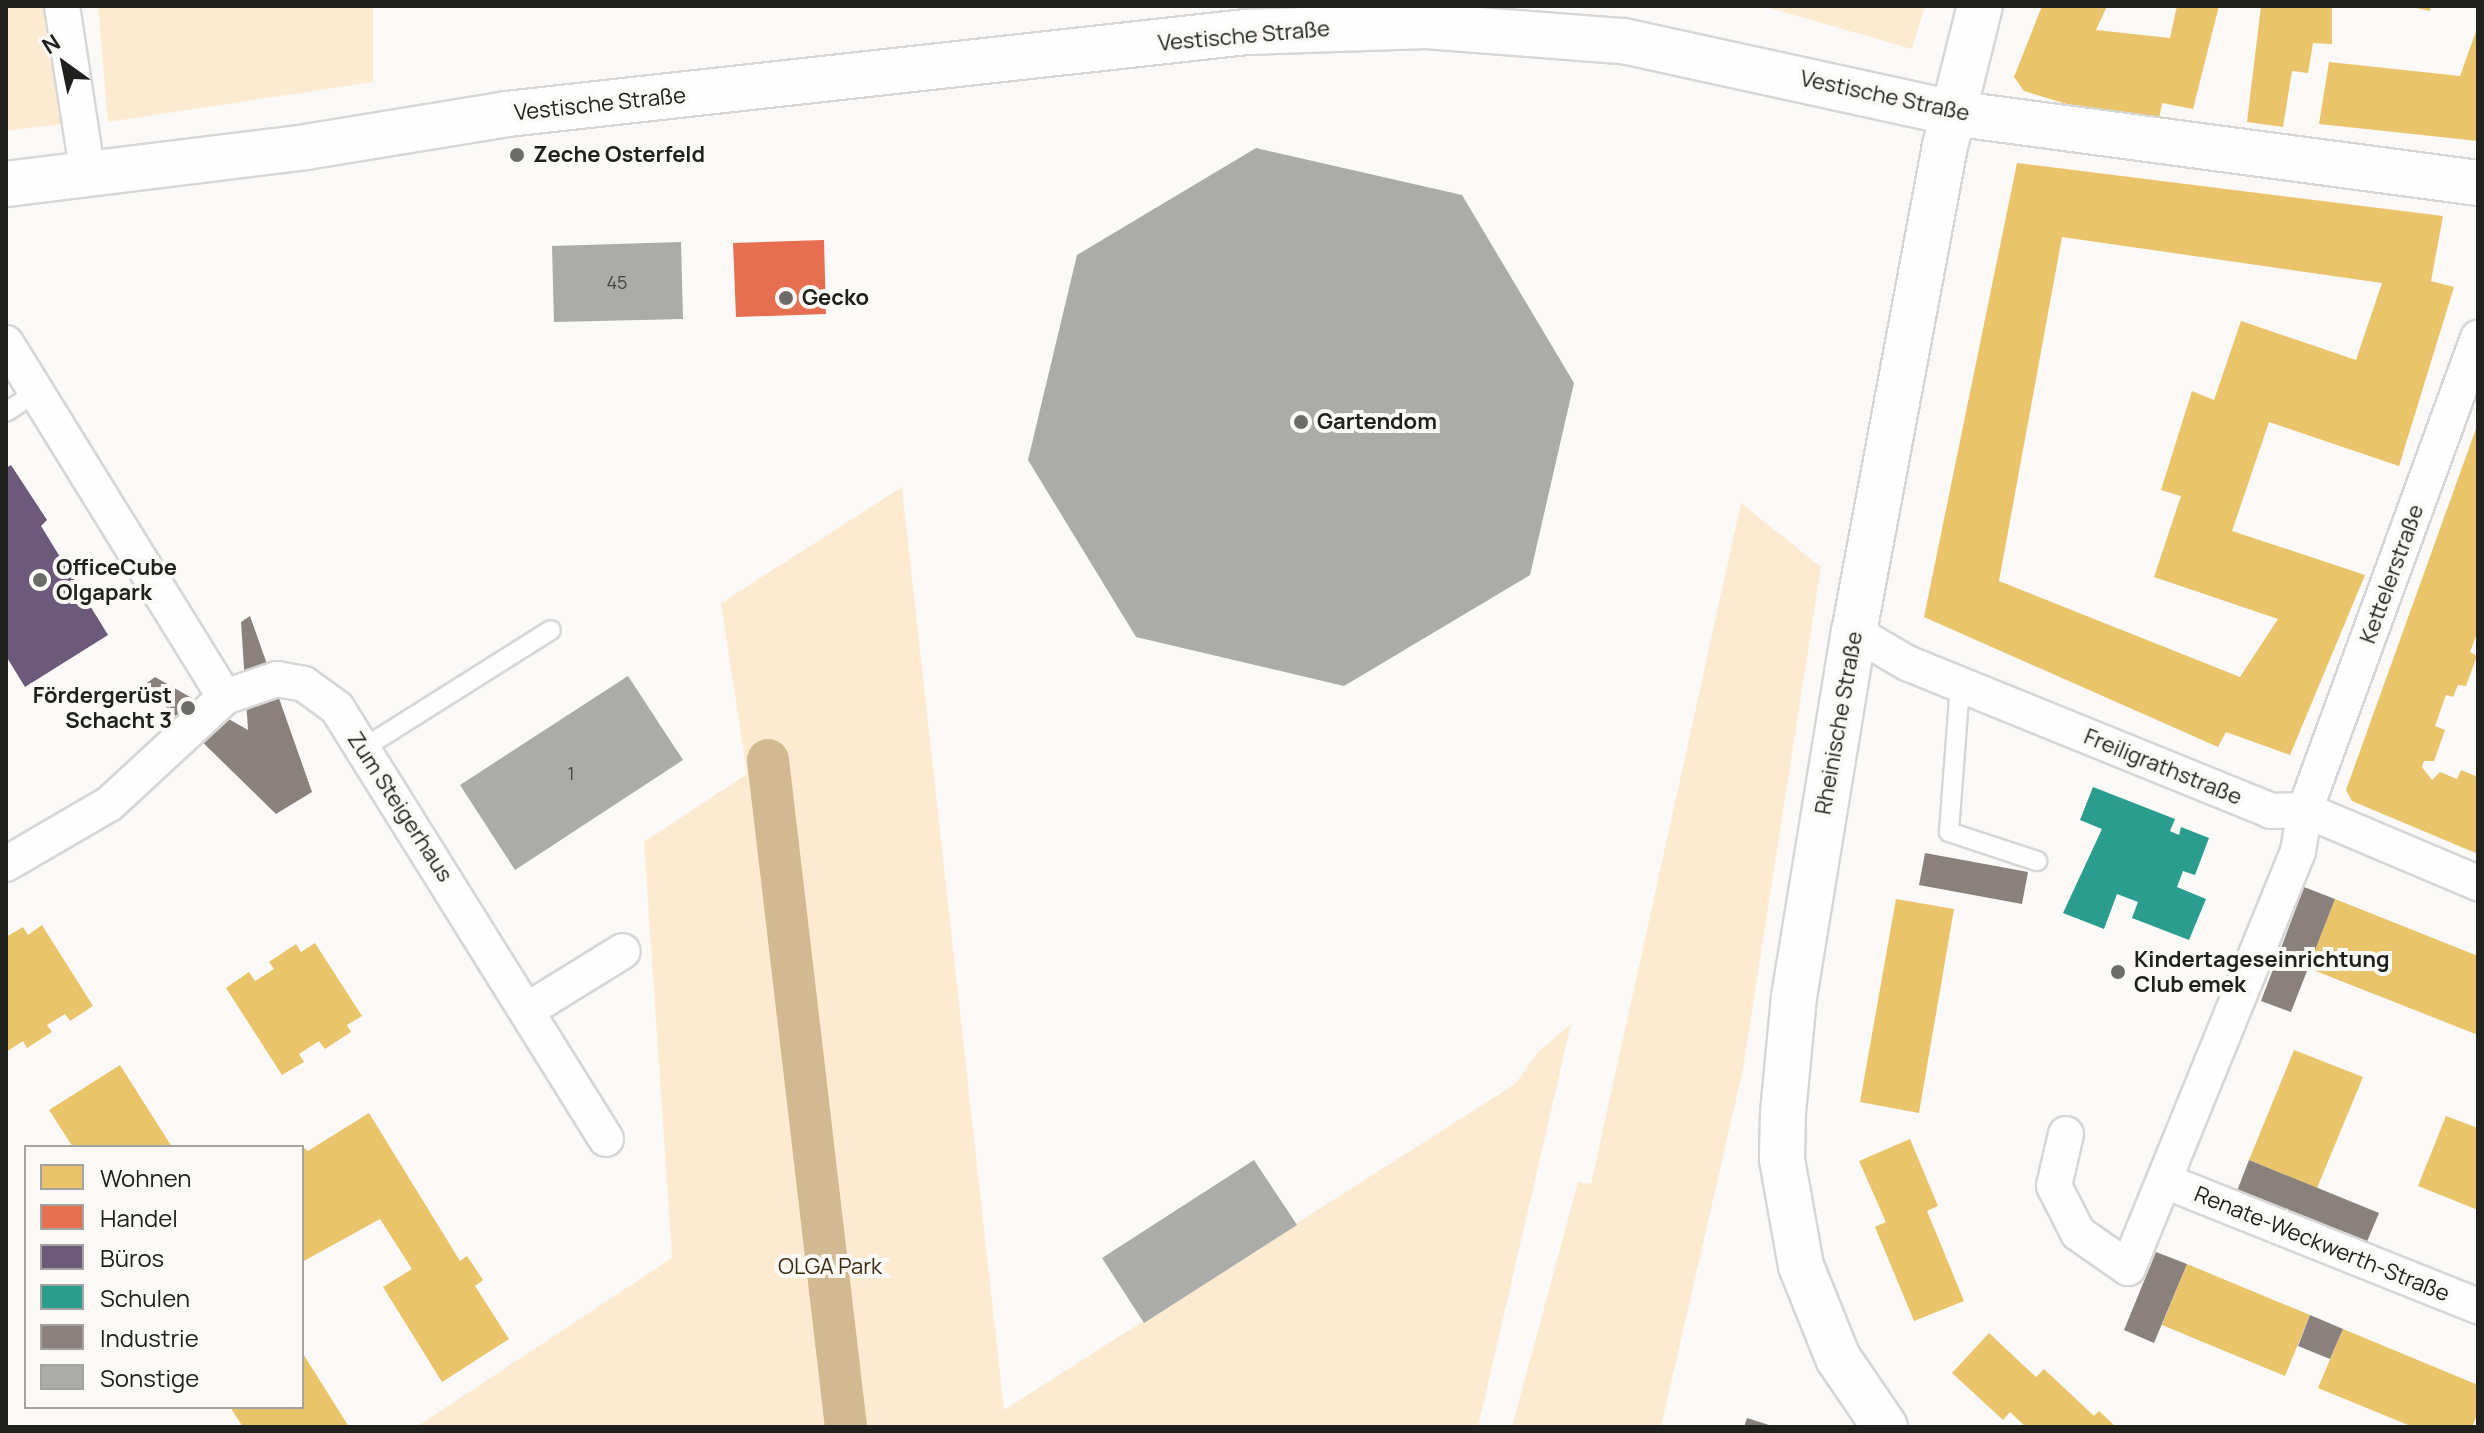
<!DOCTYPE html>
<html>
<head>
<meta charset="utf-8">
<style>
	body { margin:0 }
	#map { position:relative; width:2484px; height:1433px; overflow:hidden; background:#faf9f7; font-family:Manrope,sans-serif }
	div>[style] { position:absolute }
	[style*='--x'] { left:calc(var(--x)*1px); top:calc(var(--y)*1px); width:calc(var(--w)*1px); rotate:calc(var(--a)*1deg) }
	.green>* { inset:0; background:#fcebd1 }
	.homes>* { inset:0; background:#e9c46a }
	.shops>* { inset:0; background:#e76f51 }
	.offices>* { inset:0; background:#6d597a }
	.schools>* { inset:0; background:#2a9d8f }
	.industry>* { inset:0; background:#8a817c }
	.canal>* { height:42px; margin:-21px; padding:0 21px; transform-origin:21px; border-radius:21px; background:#d2b991 }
	.building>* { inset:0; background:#ababa9 }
	.roads { filter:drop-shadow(2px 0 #d7d6d5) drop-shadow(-2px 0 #d7d6d5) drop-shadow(0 2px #d7d6d5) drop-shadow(0 -2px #d7d6d5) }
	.lane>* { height:18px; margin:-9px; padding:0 9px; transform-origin:9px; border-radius:9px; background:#fefefe }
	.street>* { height:34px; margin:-17px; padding:0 17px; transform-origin:17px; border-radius:17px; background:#fefefe }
	.secondary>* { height:44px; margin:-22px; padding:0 22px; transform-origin:22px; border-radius:22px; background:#fefefe }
	.dots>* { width:22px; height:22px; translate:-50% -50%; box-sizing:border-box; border:4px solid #fbf9f6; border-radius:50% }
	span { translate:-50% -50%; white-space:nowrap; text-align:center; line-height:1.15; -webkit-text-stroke:8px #fbf9f6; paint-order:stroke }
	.number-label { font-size:18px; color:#434341 }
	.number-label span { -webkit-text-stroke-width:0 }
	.street-label { font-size:22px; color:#20201e }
	.poi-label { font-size:22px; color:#20201e; font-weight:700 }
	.left { translate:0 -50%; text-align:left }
	.right { translate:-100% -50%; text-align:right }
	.park-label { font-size:22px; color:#3b2b11 }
	.frame { position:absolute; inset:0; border:8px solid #20201e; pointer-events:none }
	.legend { position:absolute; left:24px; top:1145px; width:280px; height:264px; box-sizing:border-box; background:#fbf9f6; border:2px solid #a3a2a0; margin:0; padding:10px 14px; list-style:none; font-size:24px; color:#20201e }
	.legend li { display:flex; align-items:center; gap:16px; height:40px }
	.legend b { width:40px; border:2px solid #a3a2a0 }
	.north { position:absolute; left:24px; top:24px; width:80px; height:80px; -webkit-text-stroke:6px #fbf9f6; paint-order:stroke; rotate:327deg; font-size:22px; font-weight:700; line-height:32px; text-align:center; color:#20201e }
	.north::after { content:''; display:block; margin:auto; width:28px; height:36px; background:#20201e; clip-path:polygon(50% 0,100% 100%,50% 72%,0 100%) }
</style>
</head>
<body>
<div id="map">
	<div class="green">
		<div style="clip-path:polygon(6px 6px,43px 6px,62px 124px,6px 131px)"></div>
		<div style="clip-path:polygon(98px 6px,373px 6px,373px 82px,108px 122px)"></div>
		<div style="clip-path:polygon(1762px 6px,1925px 6px,1912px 49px)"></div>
		<div style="clip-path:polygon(902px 487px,1004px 1410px,1515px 1084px,1539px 1051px,1571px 1024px,1478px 1427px,416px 1427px,672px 1258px,644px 842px,747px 774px,721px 603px)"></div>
		<div style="clip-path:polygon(1741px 503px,1821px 567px,1743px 1069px,1661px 1427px,1512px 1427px,1578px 1182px,1591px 1184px)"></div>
	</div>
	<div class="homes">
		<div style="clip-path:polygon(2042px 6px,2107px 6px,2096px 30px,2170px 38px,2177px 6px,2219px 6px,2193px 109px,2162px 103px,2159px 119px,2070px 105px,2024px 91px,2014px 77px)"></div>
		<div style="clip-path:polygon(2261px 6px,2332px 6px,2332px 44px,2313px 43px,2308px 73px,2292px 71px,2283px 127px,2247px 122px)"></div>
		<div style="clip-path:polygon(2407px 6px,2431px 6px,2430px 11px)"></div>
		<div style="clip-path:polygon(2478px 26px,2478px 141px,2319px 124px,2329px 62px,2460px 76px)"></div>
		<div style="clip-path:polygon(evenodd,2017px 163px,2443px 216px,2431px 281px,2454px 287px,2399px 466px,2269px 422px,2232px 531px,2365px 575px,2290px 755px,2226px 732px,2218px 747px,1924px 617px,2017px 163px,2062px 237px,2382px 283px,2356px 360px,2241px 321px,2214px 400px,2192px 391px,2161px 490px,2181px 496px,2154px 577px,2278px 619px,2240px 677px,1999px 581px,2062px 237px)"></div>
		<div style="clip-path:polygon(2478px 423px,2478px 630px,2470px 652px,2477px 656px,2466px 686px,2458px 685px,2453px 697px,2446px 695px,2435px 726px,2445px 730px,2434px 761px,2424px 761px,2422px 767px,2432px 780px,2440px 772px,2457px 779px,2461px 770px,2478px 777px,2478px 854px,2352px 801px,2346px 790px)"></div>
		<div style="clip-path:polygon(1896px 899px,1954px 909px,1919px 1113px,1860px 1102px)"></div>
		<div style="clip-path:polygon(2335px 899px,2478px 956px,2478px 1035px,2308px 968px)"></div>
		<div style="clip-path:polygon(42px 925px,93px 1006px,70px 1021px,65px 1014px,47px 1025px,52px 1032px,27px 1048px,23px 1041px,6px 1052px,6px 937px,23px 927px,28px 935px)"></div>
		<div style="clip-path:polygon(315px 943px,362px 1016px,347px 1025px,351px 1032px,325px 1049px,319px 1041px,299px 1054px,304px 1062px,282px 1075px,226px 988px,249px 972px,255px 981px,274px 969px,269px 962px,296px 944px,301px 952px)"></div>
		<div style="clip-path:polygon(2294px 1050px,2363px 1077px,2317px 1188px,2249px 1160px)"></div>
		<div style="clip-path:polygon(120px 1065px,172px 1147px,73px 1147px,49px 1110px)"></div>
		<div style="clip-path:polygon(369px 1113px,460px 1261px,467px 1256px,483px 1280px,475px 1286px,509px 1339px,442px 1382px,383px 1287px,412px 1269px,380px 1219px,302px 1262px,302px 1146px,308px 1151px)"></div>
		<div style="clip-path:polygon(2446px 1116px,2478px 1128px,2478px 1210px,2418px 1186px)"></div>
		<div style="clip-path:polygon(1910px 1139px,1938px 1206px,1927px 1211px,1964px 1301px,1914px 1321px,1875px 1227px,1886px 1222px,1859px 1161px)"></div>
		<div style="clip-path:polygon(2187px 1264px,2310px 1315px,2285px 1376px,2162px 1325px)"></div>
		<div style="clip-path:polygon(2343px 1329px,2478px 1385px,2478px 1412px,2472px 1427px,2413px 1427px,2318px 1388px)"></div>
		<div style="clip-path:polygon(1989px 1333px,2036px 1377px,2044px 1369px,2094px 1416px,2099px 1411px,2116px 1427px,2026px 1427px,2010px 1412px,2003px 1420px,1952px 1373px)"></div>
		<div style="clip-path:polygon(302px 1352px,349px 1427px,243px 1427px,230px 1407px,302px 1407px)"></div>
	</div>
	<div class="shops">
		<div style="clip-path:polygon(824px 240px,826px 314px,736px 317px,733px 243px)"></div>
	</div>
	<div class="offices">
		<div style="clip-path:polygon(11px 465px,47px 520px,41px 526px,108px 635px,25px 687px,6px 656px,6px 468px)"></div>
	</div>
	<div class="schools">
		<div style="clip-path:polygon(2093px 787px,2175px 819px,2170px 831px,2179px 835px,2181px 827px,2209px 838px,2195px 875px,2183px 871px,2177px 887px,2206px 899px,2189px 940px,2132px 918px,2138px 902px,2117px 894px,2104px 929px,2063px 913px,2102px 829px,2080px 820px)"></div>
	</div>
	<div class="industry">
		<div style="clip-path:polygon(250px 616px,312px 792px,276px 814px,144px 685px,155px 677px,248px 730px,241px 622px)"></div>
		<div style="clip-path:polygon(1925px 853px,2028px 872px,2022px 904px,1919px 885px)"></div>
		<div style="clip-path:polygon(2304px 887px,2335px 899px,2291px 1012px,2261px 1001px)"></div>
		<div style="clip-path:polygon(2249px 1160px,2379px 1213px,2366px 1244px,2237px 1191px)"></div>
		<div style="clip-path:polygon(2156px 1252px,2187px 1264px,2154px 1343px,2124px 1330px)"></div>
		<div style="clip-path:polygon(2310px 1315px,2343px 1329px,2330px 1359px,2298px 1346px)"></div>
		<div style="clip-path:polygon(1747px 1418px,1772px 1426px,1772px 1427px,1744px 1427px)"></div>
	</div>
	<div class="canal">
		<div style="--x:768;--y:760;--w:672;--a:83.33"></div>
	</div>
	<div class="building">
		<div style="clip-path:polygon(1256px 148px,1462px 195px,1574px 383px,1530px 575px,1344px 686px,1136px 637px,1028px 460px,1077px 255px)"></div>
		<div style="clip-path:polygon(681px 242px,683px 319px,554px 322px,552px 246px)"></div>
		<div style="clip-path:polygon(628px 676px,683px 760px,515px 870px,460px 785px)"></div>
		<div style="clip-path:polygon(1254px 1160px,1297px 1225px,1144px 1323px,1102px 1258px)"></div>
	</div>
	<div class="roads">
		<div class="lane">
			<div style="--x:6;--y:412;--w:37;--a:-33"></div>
			<div style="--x:1960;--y:685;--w:147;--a:94.3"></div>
			<div style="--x:1949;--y:832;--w:93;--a:18.2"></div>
			<div style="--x:362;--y:749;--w:223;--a:-32.2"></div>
		</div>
		<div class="street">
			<div style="--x:62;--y:6;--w:171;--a:81.3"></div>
			<div style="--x:6;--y:343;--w:416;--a:58.3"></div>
			<div style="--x:225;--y:697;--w:158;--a:137.3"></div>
			<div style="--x:109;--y:804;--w:119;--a:149.8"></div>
			<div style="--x:1854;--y:632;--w:61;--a:30.3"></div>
			<div style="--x:1907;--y:663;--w:393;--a:22.1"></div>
			<div style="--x:2271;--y:811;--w:34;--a:-2"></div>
			<div style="--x:2305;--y:810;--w:188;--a:22.9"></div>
			<div style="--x:225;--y:697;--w:55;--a:-19.1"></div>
			<div style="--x:277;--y:679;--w:27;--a:10"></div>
			<div style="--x:304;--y:684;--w:41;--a:36"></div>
			<div style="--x:337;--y:708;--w:508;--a:58.03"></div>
			<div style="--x:529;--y:1009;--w:110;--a:-31.7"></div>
			<div style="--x:2066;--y:1134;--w:53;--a:103"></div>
			<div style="--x:2054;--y:1186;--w:53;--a:62.9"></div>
			<div style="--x:2078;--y:1233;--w:61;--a:35"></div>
			<div style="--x:2128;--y:1268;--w:450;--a:-67.8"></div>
			<div style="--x:2298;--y:851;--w:42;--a:-80.3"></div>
			<div style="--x:2305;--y:810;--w:503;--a:-69.87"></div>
			<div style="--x:2165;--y:1181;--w:337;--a:21.8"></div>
		</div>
		<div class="secondary">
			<div style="--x:6;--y:184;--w:302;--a:-7"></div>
			<div style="--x:306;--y:147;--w:204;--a:-9.3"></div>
			<div style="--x:507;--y:114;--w:744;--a:-6.33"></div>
			<div style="--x:1246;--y:32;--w:180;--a:-1.9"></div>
			<div style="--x:1426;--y:26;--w:198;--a:4.4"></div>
			<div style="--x:1623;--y:41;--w:337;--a:12.3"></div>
			<div style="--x:1952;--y:113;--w:531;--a:7.58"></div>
			<div style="--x:1885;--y:1427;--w:83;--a:-124.3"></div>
			<div style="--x:1838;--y:1358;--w:99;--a:-111.9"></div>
			<div style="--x:1801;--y:1266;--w:109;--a:-100.1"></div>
			<div style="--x:1782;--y:1159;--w:46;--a:-88.8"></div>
			<div style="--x:1783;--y:1113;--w:117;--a:-84.6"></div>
			<div style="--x:1794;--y:997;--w:370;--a:-80.7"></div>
			<div style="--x:1854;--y:632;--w:494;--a:-79.4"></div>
			<div style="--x:1945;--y:146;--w:144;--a:-76"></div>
		</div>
	</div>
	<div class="dots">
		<div style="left:517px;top:155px;background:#6c6c6a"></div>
		<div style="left:786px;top:298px;background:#6c6c6a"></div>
		<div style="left:1301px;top:422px;background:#6c6c6a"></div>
		<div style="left:40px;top:580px;background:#6c6c6a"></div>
		<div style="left:188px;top:708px;background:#6c6c6a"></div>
		<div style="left:2118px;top:972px;background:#6c6c6a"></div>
	</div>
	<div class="number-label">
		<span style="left:617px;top:282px">45</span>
		<span style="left:571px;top:773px">1</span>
	</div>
	<div class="street-label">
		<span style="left:1244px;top:36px;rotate:-5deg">Vestische Straße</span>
		<span style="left:1885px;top:96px;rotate:12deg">Vestische Straße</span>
		<span style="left:600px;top:104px;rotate:-6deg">Vestische Straße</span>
		<span style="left:2392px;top:574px;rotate:-70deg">Kettelerstraße</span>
		<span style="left:1839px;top:723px;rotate:-80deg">Rheinische Straße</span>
		<span style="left:2163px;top:767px;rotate:22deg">Freiligrathstraße</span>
		<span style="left:400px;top:807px;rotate:57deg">Zum Steigerhaus</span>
		<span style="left:2322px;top:1244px;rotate:22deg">Renate-Weckwerth-Straße</span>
	</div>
	<div class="poi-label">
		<span class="left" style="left:533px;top:155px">Zeche Osterfeld</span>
		<span class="left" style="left:802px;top:298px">Gecko</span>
		<span class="left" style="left:1317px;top:422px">Gartendom</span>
		<span class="left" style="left:56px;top:580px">OfficeCube<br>Olgapark</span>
		<span class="right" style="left:172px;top:708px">Fördergerüst<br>Schacht 3</span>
		<span class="left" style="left:2134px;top:972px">Kindertageseinrichtung<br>Club emek</span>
	</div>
	<div class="park-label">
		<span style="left:830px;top:1267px">OLGA Park</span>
	</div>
	<div class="frame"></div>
	<ul class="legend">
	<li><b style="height:22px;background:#e9c46a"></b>Wohnen</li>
	<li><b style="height:22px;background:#e76f51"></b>Handel</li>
	<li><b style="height:22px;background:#6d597a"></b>Büros</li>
	<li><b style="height:22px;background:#2a9d8f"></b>Schulen</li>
	<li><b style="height:22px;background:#8a817c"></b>Industrie</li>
	<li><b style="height:22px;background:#ababa9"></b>Sonstige</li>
	</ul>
	<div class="north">N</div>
</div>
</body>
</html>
